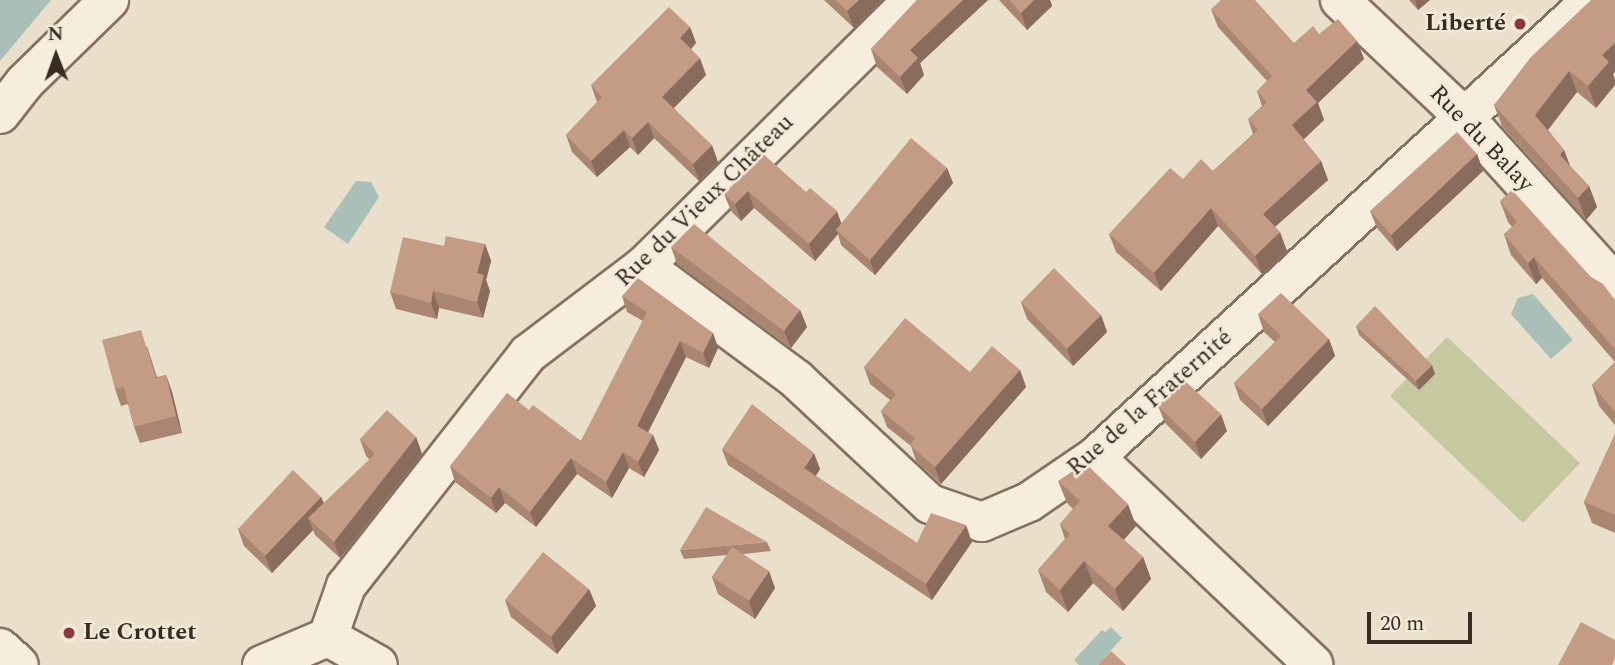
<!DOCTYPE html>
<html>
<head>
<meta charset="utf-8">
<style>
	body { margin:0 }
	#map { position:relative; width:1615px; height:665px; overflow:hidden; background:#eadfca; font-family:Spectral,serif }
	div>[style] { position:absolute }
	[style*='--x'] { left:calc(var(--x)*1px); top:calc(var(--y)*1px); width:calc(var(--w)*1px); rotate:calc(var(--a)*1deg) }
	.green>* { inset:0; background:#c6c89f }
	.water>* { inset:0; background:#aabfb8 }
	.roads { filter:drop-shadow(2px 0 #857160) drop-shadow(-2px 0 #857160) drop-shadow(0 2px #857160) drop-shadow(0 -2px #857160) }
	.street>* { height:38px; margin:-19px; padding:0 19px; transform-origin:19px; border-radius:19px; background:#f6eddd }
	.wall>* { inset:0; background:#a98572 }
	.shaded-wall>* { inset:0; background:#896c5c }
	.building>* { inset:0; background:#c49b84 }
	.dots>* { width:19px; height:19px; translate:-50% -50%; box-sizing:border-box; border:4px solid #f3e9d9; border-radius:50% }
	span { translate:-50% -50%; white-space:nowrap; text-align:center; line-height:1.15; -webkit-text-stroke:5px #f3e9d9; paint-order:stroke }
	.poi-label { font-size:24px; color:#372b22; font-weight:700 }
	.right { translate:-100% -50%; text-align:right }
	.left { translate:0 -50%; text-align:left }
	.street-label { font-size:24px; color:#372b22 }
	.north { position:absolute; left:21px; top:21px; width:70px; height:70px; -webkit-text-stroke:5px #f3e9d9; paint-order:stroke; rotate:359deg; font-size:19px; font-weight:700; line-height:28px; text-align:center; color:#372b22 }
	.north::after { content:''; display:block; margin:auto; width:24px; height:32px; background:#372b22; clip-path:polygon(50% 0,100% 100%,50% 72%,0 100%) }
	.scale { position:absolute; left:1367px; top:612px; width:105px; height:32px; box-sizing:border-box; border:4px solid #372b22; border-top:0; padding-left:9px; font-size:21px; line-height:24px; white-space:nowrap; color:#372b22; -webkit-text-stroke:5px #f3e9d9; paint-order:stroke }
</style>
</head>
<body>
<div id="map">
	<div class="green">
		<div style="clip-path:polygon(1447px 337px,1580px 463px,1523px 523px,1390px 396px)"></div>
	</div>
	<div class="water">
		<div style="clip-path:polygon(0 0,51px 0,0 61px)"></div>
		<div style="clip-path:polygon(356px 181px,371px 182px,379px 197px,348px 244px,324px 227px)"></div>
		<div style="clip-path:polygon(1533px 294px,1573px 340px,1551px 359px,1511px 314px,1518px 298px)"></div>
		<div style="clip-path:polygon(1111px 627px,1122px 638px,1098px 665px,1079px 665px,1074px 660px,1102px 630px,1105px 632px)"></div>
	</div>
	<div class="roads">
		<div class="street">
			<div style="--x:1340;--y:0;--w:172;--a:43.3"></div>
			<div style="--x:1465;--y:118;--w:224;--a:47.9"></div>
			<div style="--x:0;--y:114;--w:39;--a:-52"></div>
			<div style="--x:24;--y:83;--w:119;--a:-44.3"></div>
			<div style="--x:644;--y:266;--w:189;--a:36.6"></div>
			<div style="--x:796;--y:379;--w:183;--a:43"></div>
			<div style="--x:930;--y:504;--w:55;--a:19.1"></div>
			<div style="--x:982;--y:522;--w:51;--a:-23.1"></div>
			<div style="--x:1029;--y:502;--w:80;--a:-34.3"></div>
			<div style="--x:1095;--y:457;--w:675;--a:-42.6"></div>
			<div style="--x:1095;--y:457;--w:301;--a:43.5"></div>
			<div style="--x:328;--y:637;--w:54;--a:-70.6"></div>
			<div style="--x:346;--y:586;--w:295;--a:-51.9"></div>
			<div style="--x:528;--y:354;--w:146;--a:-37.2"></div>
			<div style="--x:644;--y:266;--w:378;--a:-44.7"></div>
			<div style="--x:0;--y:648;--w:25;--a:42"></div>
			<div style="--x:262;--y:665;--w:72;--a:-23"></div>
			<div style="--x:328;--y:637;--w:57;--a:29.2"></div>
		</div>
	</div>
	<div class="wall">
		<div style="clip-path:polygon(824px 0,882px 0,854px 28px)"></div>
		<div style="clip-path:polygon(917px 0,988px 0,920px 63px,924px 75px,907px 94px,877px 67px,871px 49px)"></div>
		<div style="clip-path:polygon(999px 0,1050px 0,1052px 6px,1027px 30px)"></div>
		<div style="clip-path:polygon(1409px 0,1430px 0,1418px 10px)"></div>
		<div style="clip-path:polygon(1615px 0,1615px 72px,1613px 74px,1615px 80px,1615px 85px,1596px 108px,1577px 92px,1548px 130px,1564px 150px,1570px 166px,1589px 186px,1597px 207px,1586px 220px,1502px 126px,1494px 105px)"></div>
		<div style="clip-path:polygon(1211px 9px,1294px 43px,1319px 34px,1357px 41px,1364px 59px,1318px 103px,1324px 120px,1303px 139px,1321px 161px,1328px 180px,1275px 227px,1287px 251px,1262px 274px,1218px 226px,1161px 291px,1116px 252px,1109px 234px,1183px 179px,1213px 171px,1253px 134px,1248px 119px,1262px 106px,1257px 91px,1267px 81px,1218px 27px)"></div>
		<div style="clip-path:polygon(690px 27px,696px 43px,691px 49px,706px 75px,674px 108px,718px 162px,699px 181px,654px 138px,638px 155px,630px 147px,597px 177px,572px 152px,566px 135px,597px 102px,591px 85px)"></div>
		<div style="clip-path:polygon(1477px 154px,1483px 171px,1397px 251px,1377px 228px,1370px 211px)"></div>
		<div style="clip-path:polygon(764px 155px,841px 224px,947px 168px,953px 183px,875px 275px,841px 245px,838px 234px,815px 261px,754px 208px,741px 221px,731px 211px,724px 194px)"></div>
		<div style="clip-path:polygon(1500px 201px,1591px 277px,1615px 300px,1615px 362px,1542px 278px,1536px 284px,1511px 255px,1504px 234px,1512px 227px,1508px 222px)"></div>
		<div style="clip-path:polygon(485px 244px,491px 261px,486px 280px,490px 291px,483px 318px,439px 308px,437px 319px,396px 309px,390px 292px,444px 246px)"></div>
		<div style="clip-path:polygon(671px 247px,800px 310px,807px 327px,791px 348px,677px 264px)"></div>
		<div style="clip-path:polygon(622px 296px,713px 333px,718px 348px,709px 368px,686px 357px,648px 432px,653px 435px,659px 450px,644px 477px,629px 468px,612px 498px,577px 474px,536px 527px,505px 503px,496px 513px,455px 482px,450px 466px,529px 410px,581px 441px,643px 321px,627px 312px)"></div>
		<div style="clip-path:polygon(1021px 302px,1101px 315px,1107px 332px,1073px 366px,1027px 319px)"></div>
		<div style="clip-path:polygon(1258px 314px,1329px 339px,1335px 356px,1268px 426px,1240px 400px,1234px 383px,1275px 342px,1264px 332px)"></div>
		<div style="clip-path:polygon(1356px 326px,1435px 374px,1419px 390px,1359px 335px)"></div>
		<div style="clip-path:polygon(147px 346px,157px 377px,166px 375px,172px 392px,182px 433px,140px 443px,134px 427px,128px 404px,121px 406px,115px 389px)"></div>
		<div style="clip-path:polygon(1615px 362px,1615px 425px,1599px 406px,1592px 385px)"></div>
		<div style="clip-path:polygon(864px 367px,970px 372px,1020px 370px,1026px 387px,941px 484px,916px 461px,911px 446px,887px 427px,881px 411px,890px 400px,870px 384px)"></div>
		<div style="clip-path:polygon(1158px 406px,1227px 431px,1201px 459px,1165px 423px)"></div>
		<div style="clip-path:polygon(1615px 434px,1615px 533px,1592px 523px,1584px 502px)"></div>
		<div style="clip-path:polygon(416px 437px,422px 454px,340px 558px,315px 535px,313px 530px,272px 573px,244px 546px,238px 529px,321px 497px,324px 503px,370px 460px,366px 456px,360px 439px)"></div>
		<div style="clip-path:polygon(722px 449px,820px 469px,816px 476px,917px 543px,972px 542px,932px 600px,728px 465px)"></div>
		<div style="clip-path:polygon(1058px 481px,1136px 526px,1124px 540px,1143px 557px,1151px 579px,1123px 611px,1093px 583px,1068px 612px,1046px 592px,1038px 570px,1065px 539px,1060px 524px,1073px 509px,1067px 503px)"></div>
		<div style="clip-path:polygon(767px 542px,771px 551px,743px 554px,775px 588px,755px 619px,718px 594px,712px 577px,727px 555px,684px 559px,680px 550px)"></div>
		<div style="clip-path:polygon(589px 589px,596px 606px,557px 654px,511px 617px,505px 600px)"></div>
	</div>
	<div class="shaded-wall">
		<div style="clip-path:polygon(859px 0,882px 0,854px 28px,847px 11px)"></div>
		<div style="clip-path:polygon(963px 0,988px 0,920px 63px,924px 75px,907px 94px,900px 77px,910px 50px)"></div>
		<div style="clip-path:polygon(1034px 0,1050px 0,1052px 6px,1027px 30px,1021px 13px)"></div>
		<div style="clip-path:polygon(1415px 0,1430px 0,1418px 10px)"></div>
		<div style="clip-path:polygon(690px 27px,696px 43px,686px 55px,680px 38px)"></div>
		<div style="clip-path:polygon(1357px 41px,1364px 59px,1318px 103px,1324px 120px,1299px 144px,1292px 125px,1306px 90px)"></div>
		<div style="clip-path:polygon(1615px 43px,1615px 72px,1613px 74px,1615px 80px,1615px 85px,1596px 108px,1588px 86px,1602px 55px)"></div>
		<div style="clip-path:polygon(700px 58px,706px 75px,668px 114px,662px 97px)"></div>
		<div style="clip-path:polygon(1569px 71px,1577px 92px,1543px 136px,1535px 115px)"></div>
		<div style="clip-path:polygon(648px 122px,654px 138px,638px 155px,632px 138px)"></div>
		<div style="clip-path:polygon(624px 130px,630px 147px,597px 177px,591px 161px)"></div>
		<div style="clip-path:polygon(712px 145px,718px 162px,699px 181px,693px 164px)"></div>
		<div style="clip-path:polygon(1564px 150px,1572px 171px,1560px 155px)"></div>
		<div style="clip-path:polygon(1477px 154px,1483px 171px,1397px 251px,1391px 235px)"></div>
		<div style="clip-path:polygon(1321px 161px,1328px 180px,1269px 232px,1263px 214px)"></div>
		<div style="clip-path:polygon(947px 168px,953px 183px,875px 275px,870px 260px)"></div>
		<div style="clip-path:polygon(1589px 186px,1597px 207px,1586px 220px,1578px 198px)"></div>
		<div style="clip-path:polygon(748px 191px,754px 208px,741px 221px,735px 204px)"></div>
		<div style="clip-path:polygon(1211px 208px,1218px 226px,1161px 291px,1154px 273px)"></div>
		<div style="clip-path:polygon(837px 211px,843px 228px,836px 230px,838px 234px,815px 261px,809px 244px)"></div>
		<div style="clip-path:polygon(1280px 232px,1287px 251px,1262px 274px,1255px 256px)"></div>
		<div style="clip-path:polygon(485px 244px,491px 261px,486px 280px,490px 291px,483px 318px,477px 302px,477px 273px)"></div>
		<div style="clip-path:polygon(1534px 257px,1542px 278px,1536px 284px,1528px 263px)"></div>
		<div style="clip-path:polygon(433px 291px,439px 308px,437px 319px,431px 303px)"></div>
		<div style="clip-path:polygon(800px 310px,807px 327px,791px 348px,784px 331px)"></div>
		<div style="clip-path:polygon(1101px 315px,1107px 332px,1073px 366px,1067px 349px)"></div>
		<div style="clip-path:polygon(713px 333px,718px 348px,709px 368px,703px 353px)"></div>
		<div style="clip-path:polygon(1329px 339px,1335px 356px,1268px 426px,1262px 409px)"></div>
		<div style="clip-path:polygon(680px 341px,686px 357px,643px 442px,637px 426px)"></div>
		<div style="clip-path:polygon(1432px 365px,1435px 374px,1419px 390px,1416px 381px)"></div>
		<div style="clip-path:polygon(1020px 370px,1026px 387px,941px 484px,935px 467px)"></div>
		<div style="clip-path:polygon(166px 375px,172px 392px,182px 433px,176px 416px)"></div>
		<div style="clip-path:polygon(1221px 414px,1227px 431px,1201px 459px,1195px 442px)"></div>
		<div style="clip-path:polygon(653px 435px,659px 450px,644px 477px,638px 462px)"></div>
		<div style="clip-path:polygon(416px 437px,422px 454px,340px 558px,334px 542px)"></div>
		<div style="clip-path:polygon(623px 452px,629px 468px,612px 498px,606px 482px)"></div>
		<div style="clip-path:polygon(814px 453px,820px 469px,810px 484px,804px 468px)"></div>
		<div style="clip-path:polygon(571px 458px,577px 474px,536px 527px,530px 512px)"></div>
		<div style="clip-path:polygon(499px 487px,505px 503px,496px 513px,491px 498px)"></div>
		<div style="clip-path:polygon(321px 497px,328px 514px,308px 518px,313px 530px,272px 573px,265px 556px)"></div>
		<div style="clip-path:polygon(1128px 504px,1136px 526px,1116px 548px,1108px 526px)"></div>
		<div style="clip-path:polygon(966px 525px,972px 542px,932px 600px,926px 584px)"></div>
		<div style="clip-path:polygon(1143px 557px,1151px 579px,1123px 611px,1115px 589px)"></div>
		<div style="clip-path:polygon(1084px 561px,1093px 583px,1068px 612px,1060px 590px)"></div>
		<div style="clip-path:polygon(769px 571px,775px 588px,755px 619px,749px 601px)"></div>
		<div style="clip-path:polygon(589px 589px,596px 606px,557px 654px,551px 637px)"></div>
	</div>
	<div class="building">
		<div style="clip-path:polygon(836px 0,859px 0,847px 11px)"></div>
		<div style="clip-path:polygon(917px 0,963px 0,910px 50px,918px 58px,900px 77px,871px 49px)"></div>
		<div style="clip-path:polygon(1009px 0,1034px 0,1021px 13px)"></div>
		<div style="clip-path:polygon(1221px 0,1255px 0,1294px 43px,1313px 26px,1319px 34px,1338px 19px,1357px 41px,1306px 90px,1317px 102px,1292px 125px,1321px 161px,1263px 214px,1280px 232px,1255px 256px,1211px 208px,1154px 273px,1109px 234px,1170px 168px,1183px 179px,1201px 159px,1213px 171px,1258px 130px,1248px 119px,1267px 102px,1257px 91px,1272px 76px,1211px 9px)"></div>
		<div style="clip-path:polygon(1591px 0,1615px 0,1615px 43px,1602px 55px,1609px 62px,1588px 86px,1569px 71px,1535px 115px,1564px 150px,1560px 155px,1589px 186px,1578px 198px,1494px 105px,1531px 57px)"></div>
		<div style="clip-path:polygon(669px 7px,690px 27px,680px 38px,700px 58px,662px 97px,712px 145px,693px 164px,648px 122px,632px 138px,624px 130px,591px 161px,566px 135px,602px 97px,591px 85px)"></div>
		<div style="clip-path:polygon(1457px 132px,1477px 154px,1391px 235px,1370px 211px)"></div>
		<div style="clip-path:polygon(911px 138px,947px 168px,870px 260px,836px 230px)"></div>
		<div style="clip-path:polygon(764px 155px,806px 192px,810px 188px,837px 211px,809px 244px,748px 191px,735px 204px,724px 194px)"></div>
		<div style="clip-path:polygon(1512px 190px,1591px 277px,1603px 284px,1615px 300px,1615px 349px,1534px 257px,1528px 263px,1504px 234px,1517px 222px,1500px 201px)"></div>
		<div style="clip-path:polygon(694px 224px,800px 310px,784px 331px,671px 247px)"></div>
		<div style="clip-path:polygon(446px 236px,485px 244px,477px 273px,484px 275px,477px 302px,433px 291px,431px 303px,390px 292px,403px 237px,444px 246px)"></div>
		<div style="clip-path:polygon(1054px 268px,1101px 315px,1067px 349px,1021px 302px)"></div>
		<div style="clip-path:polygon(638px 278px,713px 333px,703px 353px,680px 341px,637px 426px,653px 435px,638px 462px,623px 452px,606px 482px,571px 458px,530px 512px,499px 487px,491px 498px,450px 466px,507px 393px,529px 410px,533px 405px,581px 441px,647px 312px,622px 296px)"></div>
		<div style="clip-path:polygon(1281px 293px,1329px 339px,1262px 409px,1234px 383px,1281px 336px,1258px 314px)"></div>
		<div style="clip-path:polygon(1375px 306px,1432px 365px,1416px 381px,1356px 326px)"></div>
		<div style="clip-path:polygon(905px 318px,970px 372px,992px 346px,1020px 370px,935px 467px,910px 445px,915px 438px,881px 411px,896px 394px,864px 367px)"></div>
		<div style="clip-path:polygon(141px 330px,156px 378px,166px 375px,176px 416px,134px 427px,124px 387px,115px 389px,102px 340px)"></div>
		<div style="clip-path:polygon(1615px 362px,1615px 412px,1592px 385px)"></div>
		<div style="clip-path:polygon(1185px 381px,1221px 414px,1195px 442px,1158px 406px)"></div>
		<div style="clip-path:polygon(752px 404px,814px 453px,804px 468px,917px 543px,931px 513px,966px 525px,926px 584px,722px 449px)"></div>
		<div style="clip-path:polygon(387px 410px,416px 437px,334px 542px,308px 518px,375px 454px,360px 439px)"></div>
		<div style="clip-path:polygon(1615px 434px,1615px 515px,1584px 502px)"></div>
		<div style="clip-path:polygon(1085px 463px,1128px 504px,1108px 526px,1143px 557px,1115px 589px,1084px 561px,1060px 590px,1038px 570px,1070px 534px,1060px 524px,1080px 501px,1058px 481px)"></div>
		<div style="clip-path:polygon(293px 470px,321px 497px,265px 556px,238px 529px)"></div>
		<div style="clip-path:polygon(706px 507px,767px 542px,680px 550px)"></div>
		<div style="clip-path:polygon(732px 547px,769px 571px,749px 601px,712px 577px)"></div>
		<div style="clip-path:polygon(543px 552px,589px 589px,551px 637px,505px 600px)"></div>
		<div style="clip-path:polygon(1581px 622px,1615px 640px,1615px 658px,1612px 665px,1558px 665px)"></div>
		<div style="clip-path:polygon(1111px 651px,1126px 665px,1098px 665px)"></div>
	</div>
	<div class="dots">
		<div style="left:1520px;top:24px;background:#8e363d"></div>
		<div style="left:69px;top:633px;background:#8e363d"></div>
	</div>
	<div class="poi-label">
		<span class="right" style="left:1506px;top:24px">Liberté</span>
		<span class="left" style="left:83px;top:633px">Le Crottet</span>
	</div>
	<div class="street-label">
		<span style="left:1481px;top:139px;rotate:46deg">Rue du Balay</span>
		<span style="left:705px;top:201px;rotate:-44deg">Rue du Vieux Château</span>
		<span style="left:1150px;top:403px;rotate:-41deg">Rue de la Fraternité</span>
	</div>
	<div class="north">N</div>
	<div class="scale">20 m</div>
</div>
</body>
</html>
